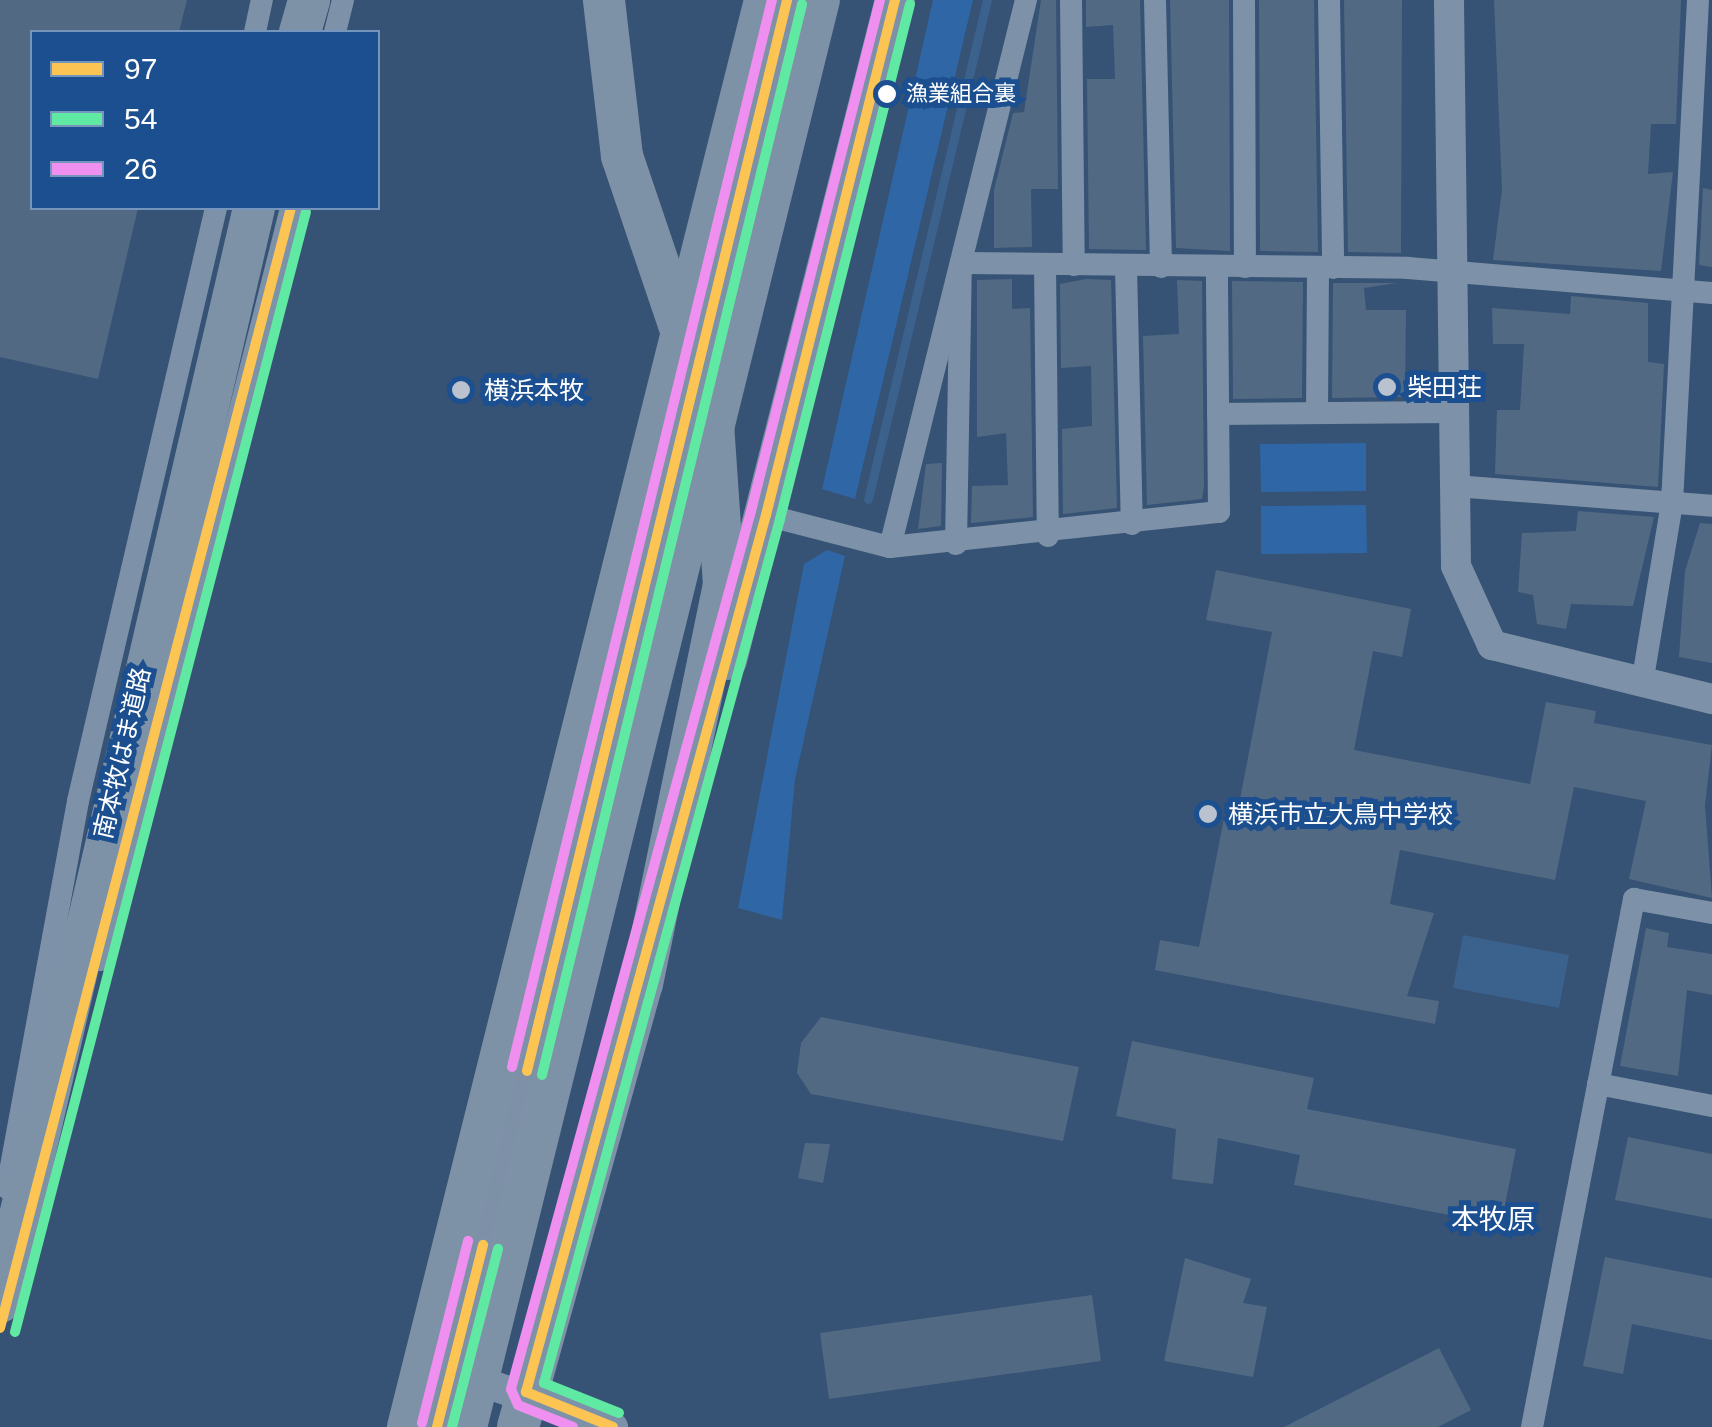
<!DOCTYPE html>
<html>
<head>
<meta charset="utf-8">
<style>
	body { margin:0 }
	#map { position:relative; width:1712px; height:1427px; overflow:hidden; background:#365274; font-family:Helvetica,"Noto Sans JP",sans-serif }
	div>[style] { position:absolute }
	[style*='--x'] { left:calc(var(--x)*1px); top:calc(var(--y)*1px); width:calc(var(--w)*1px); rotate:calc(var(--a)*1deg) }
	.green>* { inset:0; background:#2f66a5 }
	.water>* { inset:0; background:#3b618d }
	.stream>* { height:9px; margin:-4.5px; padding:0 4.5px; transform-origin:4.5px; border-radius:4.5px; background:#3b618d }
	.building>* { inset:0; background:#526984 }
	.minor>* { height:22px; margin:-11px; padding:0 11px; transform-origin:11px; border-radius:11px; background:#7d92a8 }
	.tertiary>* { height:30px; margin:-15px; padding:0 15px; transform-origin:15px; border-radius:15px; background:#7d92a8 }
	.trunk>* { height:40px; margin:-20px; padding:0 20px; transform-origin:20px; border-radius:20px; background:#7e90a7 }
	.motorway>* { height:42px; margin:-21px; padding:0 21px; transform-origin:21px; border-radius:21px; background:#7e92a7 }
	.motorway-bridge>* { height:42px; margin:-21px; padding:0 21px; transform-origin:21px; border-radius:21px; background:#7e92a7 }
	.bus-1>* { height:10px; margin:-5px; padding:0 5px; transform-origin:5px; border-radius:5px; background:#fcc553 }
	.bus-2>* { height:10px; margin:-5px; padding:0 5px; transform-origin:5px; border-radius:5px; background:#60e9a3 }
	.bus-3>* { height:10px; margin:-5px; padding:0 5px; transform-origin:5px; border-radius:5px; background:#ef8fef }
	.dots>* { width:28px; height:28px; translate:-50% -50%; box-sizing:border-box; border:5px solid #1b4f8f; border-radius:50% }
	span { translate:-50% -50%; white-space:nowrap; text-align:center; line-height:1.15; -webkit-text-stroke:10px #1b4f8f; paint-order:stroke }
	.bus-label { font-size:22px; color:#fff }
	.left { translate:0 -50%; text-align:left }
	.poi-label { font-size:25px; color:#fff }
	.street-label { font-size:25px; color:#fff }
	.neighbourhood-label { font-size:28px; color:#fff }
	.legend { position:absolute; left:30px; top:30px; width:350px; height:180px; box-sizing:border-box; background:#1b4f8f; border:2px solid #7695bc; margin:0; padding:12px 18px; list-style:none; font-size:30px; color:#fff }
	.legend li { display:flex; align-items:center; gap:20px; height:50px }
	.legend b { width:50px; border:2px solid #7695bc }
</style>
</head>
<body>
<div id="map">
	<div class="green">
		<div style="clip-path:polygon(933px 0,973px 0,855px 499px,822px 489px)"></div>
		<div style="clip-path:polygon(1366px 443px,1366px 491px,1261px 492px,1260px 444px)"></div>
		<div style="clip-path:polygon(1366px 505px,1367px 553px,1261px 554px,1261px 506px)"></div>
		<div style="clip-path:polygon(827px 550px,845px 556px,795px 779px,782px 920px,738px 908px,804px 564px)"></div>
	</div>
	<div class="water">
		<div style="clip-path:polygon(1463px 935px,1569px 955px,1559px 1008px,1453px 988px)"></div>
	</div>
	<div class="stream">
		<div style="--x:868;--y:499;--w:513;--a:-76.59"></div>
	</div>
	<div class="building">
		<div style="clip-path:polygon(0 0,187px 0,179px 32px,32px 32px,32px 208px,138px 208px,98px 379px,0 357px)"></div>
		<div style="clip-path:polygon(1041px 0,1056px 0,1058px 189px,1031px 189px,1032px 247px,994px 248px,994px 190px,1013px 113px,1024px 112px)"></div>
		<div style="clip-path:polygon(1086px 0,1140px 0,1146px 250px,1089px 249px,1087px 79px,1115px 79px,1113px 25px,1086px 27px)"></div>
		<div style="clip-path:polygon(1170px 0,1229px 0,1230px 251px,1176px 248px)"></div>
		<div style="clip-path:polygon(1259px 0,1314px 0,1318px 252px,1260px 251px)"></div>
		<div style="clip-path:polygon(1344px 0,1402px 0,1401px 253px,1348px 252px)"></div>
		<div style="clip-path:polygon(1494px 0,1681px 0,1676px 124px,1651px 124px,1648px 174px,1673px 172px,1661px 271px,1493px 260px,1502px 190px)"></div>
		<div style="clip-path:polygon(1703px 188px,1712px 190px,1712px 267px,1699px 265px)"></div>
		<div style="clip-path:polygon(1012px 279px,1012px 309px,1030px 308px,1033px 517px,971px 523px,972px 486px,1008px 485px,1006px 433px,977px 437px,977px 280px)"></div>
		<div style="clip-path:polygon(1086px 279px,1111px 280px,1117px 508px,1063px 514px,1062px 429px,1092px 426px,1091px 366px,1061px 368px,1060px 284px)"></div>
		<div style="clip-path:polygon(1177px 280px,1202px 281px,1204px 487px,1202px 499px,1147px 505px,1143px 336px,1179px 334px)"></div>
		<div style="clip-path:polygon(1232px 281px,1303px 282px,1302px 398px,1233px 399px)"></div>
		<div style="clip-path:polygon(1333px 283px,1397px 283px,1364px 288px,1366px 310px,1406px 310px,1405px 397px,1332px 398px)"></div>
		<div style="clip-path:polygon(1571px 296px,1648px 303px,1648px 362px,1664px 364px,1658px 487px,1495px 474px,1497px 410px,1520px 410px,1524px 344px,1493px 344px,1492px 308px,1570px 314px)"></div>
		<div style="clip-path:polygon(942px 463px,941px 526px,918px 529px,926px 464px)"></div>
		<div style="clip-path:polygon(1578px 511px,1654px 517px,1633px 606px,1571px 604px,1566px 629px,1537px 624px,1533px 595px,1518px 592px,1522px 533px,1576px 531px)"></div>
		<div style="clip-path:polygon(1700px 523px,1712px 524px,1712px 663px,1679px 657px,1685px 571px)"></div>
		<div style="clip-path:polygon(1216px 570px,1411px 609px,1402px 657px,1373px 651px,1354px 750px,1530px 784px,1546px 702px,1596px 711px,1594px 723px,1712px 745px,1705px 805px,1712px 898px,1629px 879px,1646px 801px,1574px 787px,1555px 880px,1400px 850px,1390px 904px,1434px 913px,1407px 996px,1439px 1001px,1435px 1024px,1155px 970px,1160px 940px,1199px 947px,1225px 813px,1237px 815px,1272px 632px,1206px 620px)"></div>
		<div style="clip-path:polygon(1646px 928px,1669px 933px,1667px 947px,1712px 954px,1712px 995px,1687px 990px,1678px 1076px,1620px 1066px)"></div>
		<div style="clip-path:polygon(821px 1017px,1079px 1067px,1063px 1141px,811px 1094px,797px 1073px,801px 1043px)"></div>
		<div style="clip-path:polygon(1132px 1041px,1314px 1078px,1307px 1109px,1516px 1149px,1501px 1225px,1294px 1185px,1300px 1155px,1218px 1138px,1213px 1184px,1172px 1179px,1176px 1129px,1116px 1116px)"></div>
		<div style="clip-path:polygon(1628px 1137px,1712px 1154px,1712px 1219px,1615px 1200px)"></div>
		<div style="clip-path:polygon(805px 1143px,830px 1144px,823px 1183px,798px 1178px)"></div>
		<div style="clip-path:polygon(1605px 1257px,1712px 1278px,1712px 1340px,1632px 1324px,1623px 1374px,1583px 1366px)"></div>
		<div style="clip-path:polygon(1185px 1258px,1251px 1279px,1243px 1303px,1267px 1307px,1253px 1377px,1164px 1361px)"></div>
		<div style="clip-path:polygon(1092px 1295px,1101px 1361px,829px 1399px,820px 1333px)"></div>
		<div style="clip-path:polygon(1439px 1348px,1471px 1410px,1438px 1427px,1284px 1427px)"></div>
	</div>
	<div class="minor">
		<div style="--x:1071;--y:0;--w:265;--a:89.4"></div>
		<div style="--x:1155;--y:0;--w:267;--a:88.7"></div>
		<div style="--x:1244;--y:0;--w:267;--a:89.8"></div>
		<div style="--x:1329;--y:0;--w:268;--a:89.1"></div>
		<div style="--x:255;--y:32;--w:33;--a:-78"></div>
		<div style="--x:335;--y:32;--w:33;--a:-76"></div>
		<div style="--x:1045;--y:264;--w:272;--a:89.4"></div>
		<div style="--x:1126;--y:267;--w:257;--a:88.7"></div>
		<div style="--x:1317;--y:413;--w:146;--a:-89.6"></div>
		<div style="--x:1218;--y:414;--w:236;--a:-0.5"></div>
		<div style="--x:1455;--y:486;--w:258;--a:4.4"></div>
		<div style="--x:766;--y:515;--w:128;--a:14.5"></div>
		<div style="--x:890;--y:547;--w:331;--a:-6.1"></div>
		<div style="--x:1219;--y:512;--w:245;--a:-90.5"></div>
		<div style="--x:956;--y:544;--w:281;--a:-89"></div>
		<div style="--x:961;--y:263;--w:447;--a:0.6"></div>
		<div style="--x:1408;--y:268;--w:305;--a:4.7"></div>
		<div style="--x:890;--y:547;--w:564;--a:-76.04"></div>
		<div style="--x:1642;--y:684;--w:183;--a:-80.6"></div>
		<div style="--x:1672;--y:503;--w:504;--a:-87.04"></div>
		<div style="--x:101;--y:960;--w:776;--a:-75.82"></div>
		<div style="--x:1598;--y:1084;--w:116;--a:10.9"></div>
		<div style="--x:7;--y:1188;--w:393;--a:-79.6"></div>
		<div style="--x:78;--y:801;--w:609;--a:-76.9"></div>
		<div style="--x:1532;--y:1427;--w:538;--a:-79.07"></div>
		<div style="--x:1634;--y:899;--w:79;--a:10.2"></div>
	</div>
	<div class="tertiary">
		<div style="--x:1449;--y:0;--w:566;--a:89.29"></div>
		<div style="--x:1456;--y:566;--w:87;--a:65.5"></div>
		<div style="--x:1492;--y:645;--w:227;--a:13.8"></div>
		<div style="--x:459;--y:1374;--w:163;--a:19"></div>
	</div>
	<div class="trunk">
		<div style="--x:727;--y:660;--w:681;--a:-75.72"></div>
		<div style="--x:437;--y:1427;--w:1469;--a:-76.22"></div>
	</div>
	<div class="motorway">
		<div style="--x:300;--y:32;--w:33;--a:-74"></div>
		<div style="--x:0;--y:1302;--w:1123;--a:-76.93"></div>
		<div style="--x:408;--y:1427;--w:1471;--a:-75.95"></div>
	</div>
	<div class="motorway-bridge">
		<div style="--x:466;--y:1427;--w:1470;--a:-76.11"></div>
		<div style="--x:518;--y:1427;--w:460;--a:-74.4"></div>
		<div style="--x:642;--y:984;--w:407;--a:-78.4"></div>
		<div style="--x:724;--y:585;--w:160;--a:-93.9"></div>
		<div style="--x:713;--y:425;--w:284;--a:-108.7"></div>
		<div style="--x:622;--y:156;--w:157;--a:-96.6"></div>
	</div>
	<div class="bus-1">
		<div style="--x:527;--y:1071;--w:1102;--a:-76.35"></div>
		<div style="--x:0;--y:1328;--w:1157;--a:-75.44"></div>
		<div style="--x:437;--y:1427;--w:188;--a:-75.8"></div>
		<div style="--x:613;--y:1427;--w:94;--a:-158.1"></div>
		<div style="--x:526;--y:1392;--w:909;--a:-74.7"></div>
		<div style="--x:766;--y:515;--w:531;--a:-75.94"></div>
	</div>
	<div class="bus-2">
		<div style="--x:542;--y:1075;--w:1102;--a:-76.35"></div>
		<div style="--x:15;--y:1332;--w:1157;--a:-75.44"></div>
		<div style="--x:619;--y:1413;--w:81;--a:-158.2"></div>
		<div style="--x:544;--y:1383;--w:896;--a:-74.72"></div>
		<div style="--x:780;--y:519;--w:531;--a:-75.83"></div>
		<div style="--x:452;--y:1427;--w:184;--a:-75.5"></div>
	</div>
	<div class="bus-3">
		<div style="--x:512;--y:1067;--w:1098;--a:-76.31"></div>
		<div style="--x:422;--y:1423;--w:188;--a:-75.8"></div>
		<div style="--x:573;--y:1427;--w:59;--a:-158.2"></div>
		<div style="--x:518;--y:1405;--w:17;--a:-114"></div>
		<div style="--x:511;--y:1389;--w:910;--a:-74.71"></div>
		<div style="--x:751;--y:511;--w:527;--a:-75.83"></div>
	</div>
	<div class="dots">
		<div style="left:887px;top:94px;background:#fff"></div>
		<div style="left:1387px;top:387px;background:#b9c2ce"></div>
		<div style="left:461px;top:390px;background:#b9c2ce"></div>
		<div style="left:1208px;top:814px;background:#b9c2ce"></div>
	</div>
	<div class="bus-label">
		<span class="left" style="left:906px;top:94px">漁業組合裏</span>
	</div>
	<div class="poi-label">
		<span class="left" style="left:1407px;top:387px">柴田荘</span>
		<span class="left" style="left:484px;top:390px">横浜本牧</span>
		<span class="left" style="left:1228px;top:814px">横浜市立大鳥中学校</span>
	</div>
	<div class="street-label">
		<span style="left:122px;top:753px;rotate:-77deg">南本牧はま道路</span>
	</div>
	<div class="neighbourhood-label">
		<span style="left:1493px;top:1220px">本牧原</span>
	</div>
	<ul class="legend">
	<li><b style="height:12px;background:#fcc553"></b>97</li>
	<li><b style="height:12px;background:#60e9a3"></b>54</li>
	<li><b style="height:12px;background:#ef8fef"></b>26</li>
	</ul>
</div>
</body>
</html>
